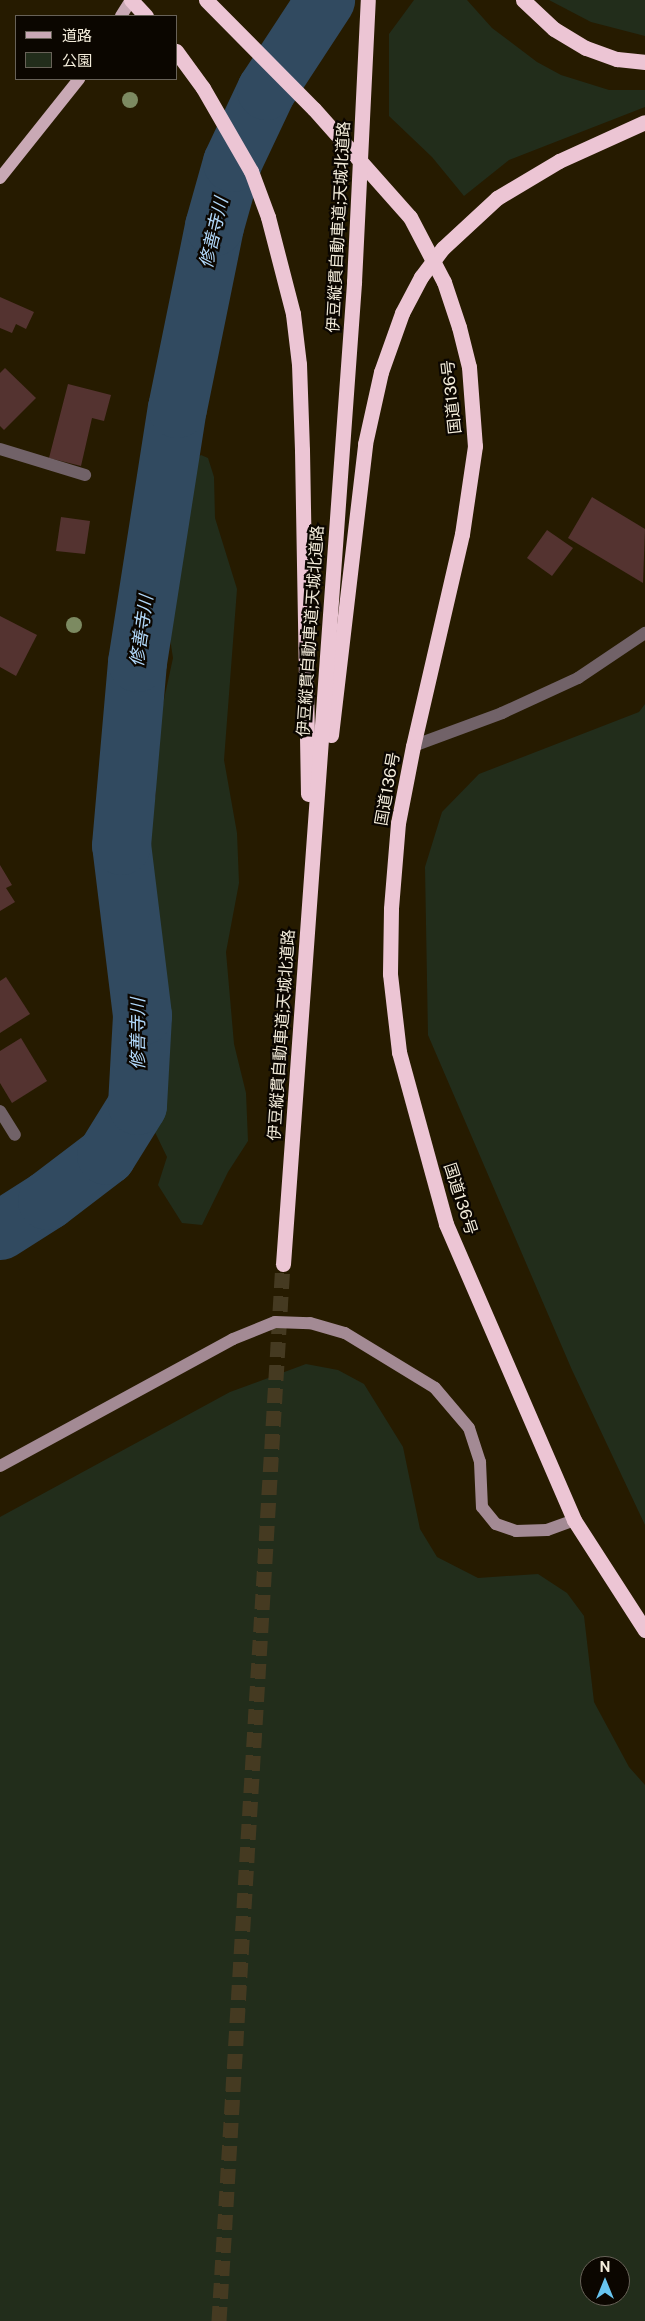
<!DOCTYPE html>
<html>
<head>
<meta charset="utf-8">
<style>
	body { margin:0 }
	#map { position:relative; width:645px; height:2321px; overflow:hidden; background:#261b00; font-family:"Public Sans","Noto Sans JP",sans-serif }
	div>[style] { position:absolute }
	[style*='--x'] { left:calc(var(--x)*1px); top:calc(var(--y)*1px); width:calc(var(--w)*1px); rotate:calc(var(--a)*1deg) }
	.green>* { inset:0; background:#222d1b }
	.river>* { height:59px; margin:-29.5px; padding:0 29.5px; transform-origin:29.5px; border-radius:29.5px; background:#314a60 }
	.building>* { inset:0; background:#543330 }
	.highway-tunnel>* { height:15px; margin-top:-7.5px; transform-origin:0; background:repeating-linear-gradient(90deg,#453a21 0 15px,transparent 0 23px) }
	.street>* { height:12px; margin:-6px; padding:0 6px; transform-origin:6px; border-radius:6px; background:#716268 }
	.secondary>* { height:12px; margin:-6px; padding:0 6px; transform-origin:6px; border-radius:6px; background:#a38a94 }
	.primary>* { height:12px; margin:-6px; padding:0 6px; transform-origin:6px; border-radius:6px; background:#c9a9b5 }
	.highway>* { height:15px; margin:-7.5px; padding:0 7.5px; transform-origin:7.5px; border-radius:7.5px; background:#ecc5d4 }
	.highway-bridge>* { height:15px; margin:-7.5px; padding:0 7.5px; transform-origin:7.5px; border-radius:7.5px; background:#ecc5d4 }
	.trees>* { width:16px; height:16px; margin:-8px; border-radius:50%; background:#7c8a61 }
	span { translate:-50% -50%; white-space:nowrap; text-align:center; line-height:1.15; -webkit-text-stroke:4.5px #0b0600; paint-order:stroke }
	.street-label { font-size:16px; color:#f4eddb }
	.water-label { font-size:18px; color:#b1d8fa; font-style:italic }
	.legend { position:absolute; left:15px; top:15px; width:162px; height:65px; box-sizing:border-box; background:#0b0600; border:1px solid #686258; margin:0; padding:6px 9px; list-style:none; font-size:15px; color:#f4eddb }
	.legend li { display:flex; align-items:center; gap:10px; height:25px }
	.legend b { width:25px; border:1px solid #686258 }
	.north { position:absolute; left:580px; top:2256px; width:50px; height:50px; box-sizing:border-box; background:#0b0600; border:1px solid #686258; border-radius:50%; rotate:0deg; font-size:14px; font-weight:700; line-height:20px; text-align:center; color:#f4eddb }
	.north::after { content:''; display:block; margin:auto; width:18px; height:22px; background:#67c4ef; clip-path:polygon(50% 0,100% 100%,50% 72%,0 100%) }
</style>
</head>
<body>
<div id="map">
	<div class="green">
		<div style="clip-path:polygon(414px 0,467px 0,492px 28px,537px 62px,561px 75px,609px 90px,645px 90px,645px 107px,509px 160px,464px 196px,432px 157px,389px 116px,389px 34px)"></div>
		<div style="clip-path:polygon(549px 0,645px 0,645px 36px,591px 22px)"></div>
		<div style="clip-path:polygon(201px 455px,208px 458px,214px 477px,215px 518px,237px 589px,224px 760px,237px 833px,239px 883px,226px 952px,234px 1044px,246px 1093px,248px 1141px,228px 1172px,202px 1225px,182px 1223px,158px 1185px,167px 1157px,151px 1124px,156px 1097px,156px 986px,138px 872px,156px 794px,156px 736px,173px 658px,166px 613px,166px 568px,192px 499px,190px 463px)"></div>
		<div style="clip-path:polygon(645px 704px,645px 1525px,572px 1370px,428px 1035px,425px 867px,442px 812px,479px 774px,639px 712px)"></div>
		<div style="clip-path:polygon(evenodd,306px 1364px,338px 1370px,364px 1384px,403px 1447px,420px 1529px,437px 1557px,478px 1578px,538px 1574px,567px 1593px,584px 1616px,594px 1702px,629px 1767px,645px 1785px,645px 2321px,0 2321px,0 1517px,230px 1392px,306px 1364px,590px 2266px,620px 2266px,620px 2296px,590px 2296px,590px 2266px)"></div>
	</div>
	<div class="river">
		<div style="--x:0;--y:1230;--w:56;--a:-32.6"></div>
		<div style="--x:47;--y:1200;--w:74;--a:-37.3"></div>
		<div style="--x:106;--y:1155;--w:59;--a:-58.2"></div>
		<div style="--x:137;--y:1105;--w:90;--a:-86.8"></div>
		<div style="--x:142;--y:1015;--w:171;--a:-97"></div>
		<div style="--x:121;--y:845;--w:184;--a:-85"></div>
		<div style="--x:137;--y:662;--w:257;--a:-81.1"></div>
		<div style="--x:177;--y:408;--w:186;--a:-78.5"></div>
		<div style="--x:214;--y:226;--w:66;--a:-74.3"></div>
		<div style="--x:232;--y:162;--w:80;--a:-64.7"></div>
		<div style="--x:266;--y:90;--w:108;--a:-56.8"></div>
	</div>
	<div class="building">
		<div style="clip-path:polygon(0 297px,34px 312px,26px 329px,16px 324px,12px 333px,0 328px)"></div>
		<div style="clip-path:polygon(5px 368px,36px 398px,4px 430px,0 426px,0 373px)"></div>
		<div style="clip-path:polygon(68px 384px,111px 395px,104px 421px,92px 418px,81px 466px,49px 458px)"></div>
		<div style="clip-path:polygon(592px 497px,645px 529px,643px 583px,568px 538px)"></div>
		<div style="clip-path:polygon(61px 517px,90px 521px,85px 554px,56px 551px)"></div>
		<div style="clip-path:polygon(547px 530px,573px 548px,552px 576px,527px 558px)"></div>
		<div style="clip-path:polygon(0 616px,37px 635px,16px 676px,0 667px)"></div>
		<div style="clip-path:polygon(0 865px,12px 885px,6px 888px,15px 902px,0 911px)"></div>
		<div style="clip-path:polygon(6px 977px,30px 1014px,0 1033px,0 981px)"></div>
		<div style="clip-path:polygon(21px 1038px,47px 1081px,12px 1103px,0 1083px,0 1051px)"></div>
	</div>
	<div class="highway-tunnel">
		<div style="--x:219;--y:2321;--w:1059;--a:-86.54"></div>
	</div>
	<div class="street">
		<div style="--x:0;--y:449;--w:89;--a:17"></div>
		<div style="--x:413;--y:746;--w:95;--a:-20.3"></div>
		<div style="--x:502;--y:713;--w:84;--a:-24.7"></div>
		<div style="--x:578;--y:678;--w:81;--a:-33.9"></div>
		<div style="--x:0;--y:1111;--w:28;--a:58"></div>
	</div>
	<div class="secondary">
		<div style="--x:0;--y:1466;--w:265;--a:-28.6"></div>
		<div style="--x:233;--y:1339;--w:45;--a:-22"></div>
		<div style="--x:275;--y:1322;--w:35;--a:2"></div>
		<div style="--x:310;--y:1323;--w:36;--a:16"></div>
		<div style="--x:345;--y:1333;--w:105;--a:31.4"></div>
		<div style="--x:435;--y:1388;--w:52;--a:49.6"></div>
		<div style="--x:469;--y:1428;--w:36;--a:72"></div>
		<div style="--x:480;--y:1462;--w:45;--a:87.5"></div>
		<div style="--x:482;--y:1507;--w:22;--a:51"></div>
		<div style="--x:496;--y:1524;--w:21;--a:19"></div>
		<div style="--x:516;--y:1531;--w:31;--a:-2"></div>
		<div style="--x:547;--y:1530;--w:29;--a:-20"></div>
	</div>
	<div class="primary">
		<div style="--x:121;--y:16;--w:19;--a:-58"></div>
		<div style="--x:0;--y:178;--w:127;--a:-51.4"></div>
	</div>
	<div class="highway">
		<div style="--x:206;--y:0;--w:153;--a:45.3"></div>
		<div style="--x:314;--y:109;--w:144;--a:48.4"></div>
		<div style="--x:410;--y:217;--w:73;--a:62.4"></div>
		<div style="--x:444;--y:282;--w:47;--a:71.6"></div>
		<div style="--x:459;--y:327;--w:41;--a:76"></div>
		<div style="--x:469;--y:367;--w:79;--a:85.7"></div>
		<div style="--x:475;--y:446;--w:89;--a:98.4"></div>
		<div style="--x:462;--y:534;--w:218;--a:103"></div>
		<div style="--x:413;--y:746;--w:78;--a:101"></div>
		<div style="--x:398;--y:823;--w:86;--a:94.7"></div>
		<div style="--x:391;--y:909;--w:65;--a:90.9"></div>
		<div style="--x:390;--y:974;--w:79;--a:83.4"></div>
		<div style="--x:399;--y:1052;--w:178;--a:74.7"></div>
		<div style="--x:446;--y:1224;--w:322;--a:66.6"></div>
		<div style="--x:574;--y:1520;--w:131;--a:57.2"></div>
		<div style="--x:523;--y:0;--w:42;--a:43.1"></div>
		<div style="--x:554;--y:29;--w:37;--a:31"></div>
		<div style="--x:586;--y:48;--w:33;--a:20"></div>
		<div style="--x:617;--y:59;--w:28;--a:6"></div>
		<div style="--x:176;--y:51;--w:46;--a:53.9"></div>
		<div style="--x:203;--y:88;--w:96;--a:60"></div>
		<div style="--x:251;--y:171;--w:49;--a:69.7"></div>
		<div style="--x:268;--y:217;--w:100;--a:75.5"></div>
		<div style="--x:293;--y:314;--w:50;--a:83.2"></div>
		<div style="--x:299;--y:364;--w:86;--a:88"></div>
		<div style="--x:302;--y:450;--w:344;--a:89"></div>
		<div style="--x:497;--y:198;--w:72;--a:-30.8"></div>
		<div style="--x:559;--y:161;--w:94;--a:-24.4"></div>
		<div style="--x:331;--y:735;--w:293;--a:-83.3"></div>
		<div style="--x:365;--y:444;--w:74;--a:-77.5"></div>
		<div style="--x:381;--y:372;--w:63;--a:-70.4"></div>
		<div style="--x:283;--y:1264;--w:985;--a:-85.86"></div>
	</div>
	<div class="highway-bridge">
		<div style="--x:131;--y:0;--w:22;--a:47"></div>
		<div style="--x:354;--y:282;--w:282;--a:-87.2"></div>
		<div style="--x:402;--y:313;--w:41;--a:-62.2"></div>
		<div style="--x:421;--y:277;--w:36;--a:-53"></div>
		<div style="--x:443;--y:248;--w:74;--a:-42.8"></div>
	</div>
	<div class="trees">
		<div style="left:130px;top:100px"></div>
		<div style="left:74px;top:625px"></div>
	</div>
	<div class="street-label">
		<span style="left:339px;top:227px;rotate:-87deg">伊豆縦貫自動車道;天城北道路</span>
		<span style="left:452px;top:397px;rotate:-96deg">国道136号</span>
		<span style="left:311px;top:631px;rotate:-86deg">伊豆縦貫自動車道;天城北道路</span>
		<span style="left:388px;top:789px;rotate:-80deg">国道136号</span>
		<span style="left:282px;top:1035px;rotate:-86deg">伊豆縦貫自動車道;天城北道路</span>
		<span style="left:460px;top:1199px;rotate:72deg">国道136号</span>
	</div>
	<div class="water-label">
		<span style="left:214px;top:233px;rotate:-77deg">修善寺川</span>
		<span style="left:142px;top:631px;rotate:-82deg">修善寺川</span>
		<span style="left:138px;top:1034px;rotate:-90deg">修善寺川</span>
	</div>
	<ul class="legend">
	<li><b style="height:6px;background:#c9a9b5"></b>道路</li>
	<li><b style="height:14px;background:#222d1b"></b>公園</li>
	</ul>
	<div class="north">N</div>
</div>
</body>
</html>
